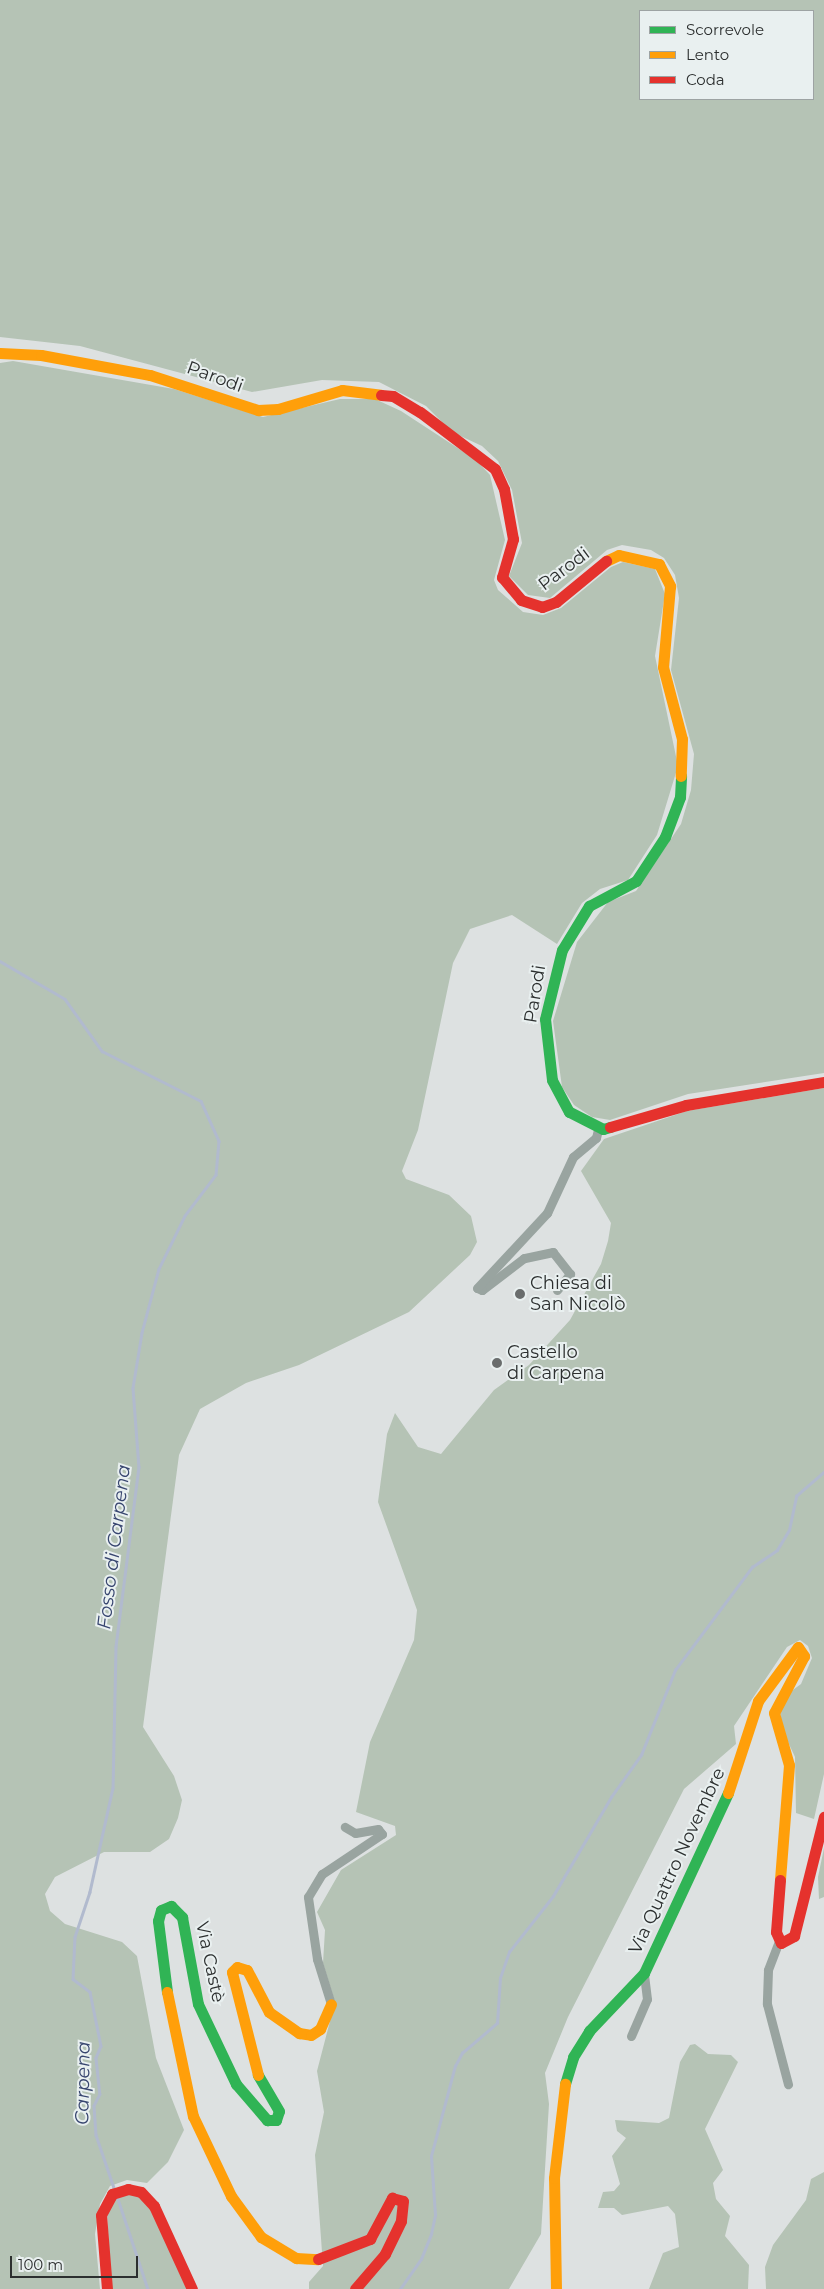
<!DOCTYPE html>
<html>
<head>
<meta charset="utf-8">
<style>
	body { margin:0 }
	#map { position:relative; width:824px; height:2289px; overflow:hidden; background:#dde1e1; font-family:Montserrat,sans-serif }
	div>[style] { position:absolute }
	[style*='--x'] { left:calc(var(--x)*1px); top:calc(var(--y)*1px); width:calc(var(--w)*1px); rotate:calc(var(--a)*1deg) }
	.forest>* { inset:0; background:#b5c3b5 }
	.stream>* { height:2.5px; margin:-1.25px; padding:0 1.25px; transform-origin:1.25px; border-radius:1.25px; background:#b1bace }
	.street>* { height:9px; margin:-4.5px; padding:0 4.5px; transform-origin:4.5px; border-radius:4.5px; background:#99a4a0 }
	.fast>* { height:11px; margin:-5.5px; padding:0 5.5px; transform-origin:5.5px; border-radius:5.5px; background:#30b455 }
	.slow>* { height:11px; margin:-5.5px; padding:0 5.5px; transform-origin:5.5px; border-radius:5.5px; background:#ff9f0a }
	.jam>* { height:11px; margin:-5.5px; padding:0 5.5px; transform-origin:5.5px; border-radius:5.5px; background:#e5322d }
	.dots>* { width:14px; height:14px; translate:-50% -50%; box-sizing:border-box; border:2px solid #e9f0f0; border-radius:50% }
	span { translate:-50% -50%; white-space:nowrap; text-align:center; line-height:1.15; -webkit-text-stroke:4px #e9f0f0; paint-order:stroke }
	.street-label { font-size:18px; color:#2c2f2f }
	.poi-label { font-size:18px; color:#2c2f2f }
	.left { translate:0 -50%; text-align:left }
	.water-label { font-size:19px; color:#37456f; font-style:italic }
	.legend { position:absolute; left:639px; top:10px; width:175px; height:90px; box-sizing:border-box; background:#e9f0f0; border:1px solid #9da3a3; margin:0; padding:6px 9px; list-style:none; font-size:15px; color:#2c2f2f }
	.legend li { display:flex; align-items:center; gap:10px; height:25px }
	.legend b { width:25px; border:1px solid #9da3a3 }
	.scale { position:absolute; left:10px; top:2256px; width:128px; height:22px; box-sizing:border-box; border:2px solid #2c2f2f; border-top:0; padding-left:6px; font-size:15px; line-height:18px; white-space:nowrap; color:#2c2f2f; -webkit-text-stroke:4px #e9f0f0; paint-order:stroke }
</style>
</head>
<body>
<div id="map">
	<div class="forest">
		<div style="clip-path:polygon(evenodd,0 0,824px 0,824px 1073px,688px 1094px,610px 1120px,592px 1117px,574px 1105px,562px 1087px,553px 1021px,577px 942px,608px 902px,636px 891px,681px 824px,691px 790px,694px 754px,671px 670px,679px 598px,675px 575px,664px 558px,651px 550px,622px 545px,607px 550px,550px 598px,528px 595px,509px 576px,522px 543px,512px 490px,498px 461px,482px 446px,452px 432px,426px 406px,379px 382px,322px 380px,252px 392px,80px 346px,0 337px,0 0,640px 11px,813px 11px,813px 99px,640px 99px,640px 11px)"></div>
		<div style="clip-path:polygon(13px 361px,174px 389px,263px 417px,340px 399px,375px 399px,401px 411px,476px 460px,490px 475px,505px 540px,494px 580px,498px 590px,523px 612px,543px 615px,561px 608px,611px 567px,623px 562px,655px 569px,665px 594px,655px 656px,678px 766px,657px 835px,628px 880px,600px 889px,582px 903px,557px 944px,512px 915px,470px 929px,453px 963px,418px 1130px,402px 1171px,406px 1179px,449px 1195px,471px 1216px,477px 1242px,470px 1255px,409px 1312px,299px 1365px,246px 1383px,200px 1409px,179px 1455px,143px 1727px,174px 1776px,182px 1800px,178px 1818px,169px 1839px,150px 1852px,104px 1852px,55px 1877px,45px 1894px,50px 1911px,65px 1924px,122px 1942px,137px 1956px,156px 2058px,184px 2130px,168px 2162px,147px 2183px,127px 2180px,110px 2186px,100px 2204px,95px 2234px,100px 2289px,0 2289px,0 363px)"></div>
		<div style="clip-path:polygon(824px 1088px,824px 1774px,814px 1819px,796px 1813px,795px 1757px,782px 1729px,780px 1711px,786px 1695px,801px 1684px,812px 1658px,808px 1646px,800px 1640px,787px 1647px,734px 1726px,736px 1744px,684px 1789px,568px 2017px,545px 2073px,549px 2104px,541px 2234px,509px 2289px,309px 2289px,309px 2282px,323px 2266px,315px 2155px,324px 2112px,317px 2071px,335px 2002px,323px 1963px,325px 1930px,317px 1912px,341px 1870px,396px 1835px,395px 1826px,356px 1812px,370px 1742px,414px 1640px,417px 1610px,378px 1502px,387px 1434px,395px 1413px,418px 1447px,441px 1454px,494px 1390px,529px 1365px,570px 1320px,601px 1264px,608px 1241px,611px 1223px,581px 1171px,604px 1139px,687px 1111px)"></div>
		<div style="clip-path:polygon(824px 1848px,824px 1897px,819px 1899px,818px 1877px)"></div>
		<div style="clip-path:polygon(695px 2044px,708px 2054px,731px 2055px,738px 2062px,705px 2129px,723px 2170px,713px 2183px,716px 2199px,730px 2216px,725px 2236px,749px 2265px,748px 2289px,649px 2289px,663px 2253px,679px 2247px,675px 2214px,668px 2206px,622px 2215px,614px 2208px,598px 2208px,603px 2192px,614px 2191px,620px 2184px,612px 2156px,626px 2138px,617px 2131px,615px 2120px,659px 2123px,669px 2118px,680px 2062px,690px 2045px)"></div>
		<div style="clip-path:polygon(824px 2172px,824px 2289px,766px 2289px,765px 2267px,773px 2245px,806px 2200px,811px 2179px)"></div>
		<div style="clip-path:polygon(121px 2193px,138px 2195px,148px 2204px,187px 2289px,111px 2289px,107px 2210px)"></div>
	</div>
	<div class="stream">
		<div style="--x:0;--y:961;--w:75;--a:30.3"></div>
		<div style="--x:65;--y:999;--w:64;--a:54.6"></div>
		<div style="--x:102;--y:1051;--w:111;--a:26.8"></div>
		<div style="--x:201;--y:1101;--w:44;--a:65.8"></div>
		<div style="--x:219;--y:1141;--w:34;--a:95"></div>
		<div style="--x:216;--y:1175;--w:51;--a:127.1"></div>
		<div style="--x:185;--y:1216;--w:59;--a:116.1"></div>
		<div style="--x:159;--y:1269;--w:66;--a:104.9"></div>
		<div style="--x:142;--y:1333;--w:56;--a:99.3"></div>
		<div style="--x:133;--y:1388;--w:79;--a:85.7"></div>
		<div style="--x:139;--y:1467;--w:181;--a:97.3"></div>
		<div style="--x:116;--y:1647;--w:141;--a:91.2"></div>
		<div style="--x:113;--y:1788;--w:107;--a:102.5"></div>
		<div style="--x:90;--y:1892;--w:47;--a:108.4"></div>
		<div style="--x:75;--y:1937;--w:42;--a:92.7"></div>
		<div style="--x:73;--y:1979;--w:21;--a:37"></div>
		<div style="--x:90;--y:1992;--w:55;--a:78.5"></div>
		<div style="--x:101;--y:2046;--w:13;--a:113"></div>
		<div style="--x:96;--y:2058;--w:36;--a:84"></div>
		<div style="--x:100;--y:2094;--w:13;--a:117"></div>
		<div style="--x:94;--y:2106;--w:29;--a:86"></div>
		<div style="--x:96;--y:2135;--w:56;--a:71.2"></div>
		<div style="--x:117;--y:2196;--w:98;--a:71.6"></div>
		<div style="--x:400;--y:2289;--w:37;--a:-55"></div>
		<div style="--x:421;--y:2259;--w:27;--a:-68"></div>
		<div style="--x:431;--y:2234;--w:19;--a:-78"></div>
		<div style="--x:435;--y:2215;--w:59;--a:-93.9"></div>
		<div style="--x:431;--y:2156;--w:93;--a:-75.1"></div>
		<div style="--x:455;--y:2066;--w:15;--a:-62"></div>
		<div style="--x:462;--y:2053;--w:46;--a:-40.6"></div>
		<div style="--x:497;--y:2023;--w:45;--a:-86.2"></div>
		<div style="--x:500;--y:1978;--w:28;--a:-71"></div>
		<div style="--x:509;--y:1952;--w:71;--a:-51.8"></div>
		<div style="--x:553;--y:1896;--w:115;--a:-59.6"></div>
		<div style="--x:611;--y:1797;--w:52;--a:-54.5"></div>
		<div style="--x:641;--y:1755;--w:92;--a:-68.2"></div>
		<div style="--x:675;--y:1670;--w:129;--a:-53.2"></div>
		<div style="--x:752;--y:1567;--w:30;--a:-34"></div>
		<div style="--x:777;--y:1550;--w:23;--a:-59"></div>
		<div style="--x:789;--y:1530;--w:35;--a:-78"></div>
		<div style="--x:796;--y:1496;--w:37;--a:-41"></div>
	</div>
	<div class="street">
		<div style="--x:557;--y:1290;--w:21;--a:-51"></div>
		<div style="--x:570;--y:1274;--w:28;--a:-128"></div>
		<div style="--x:553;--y:1252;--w:30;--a:168"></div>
		<div style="--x:524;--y:1258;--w:53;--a:142.7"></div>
		<div style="--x:482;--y:1290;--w:5;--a:-158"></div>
		<div style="--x:477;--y:1288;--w:103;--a:-47"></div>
		<div style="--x:547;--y:1213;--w:62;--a:-65.1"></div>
		<div style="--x:573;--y:1157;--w:30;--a:-40"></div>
		<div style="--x:596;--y:1138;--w:9;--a:-77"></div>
		<div style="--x:779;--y:1941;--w:31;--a:111"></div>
		<div style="--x:768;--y:1970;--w:34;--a:92"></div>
		<div style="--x:767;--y:2004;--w:83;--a:75.3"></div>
		<div style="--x:331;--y:2004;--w:47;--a:-107.3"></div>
		<div style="--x:317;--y:1959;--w:63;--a:-98.3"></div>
		<div style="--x:308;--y:1897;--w:27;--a:-59"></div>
		<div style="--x:322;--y:1874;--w:72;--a:-33.7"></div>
		<div style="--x:382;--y:1834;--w:6;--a:-129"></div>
		<div style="--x:378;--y:1829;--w:23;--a:170"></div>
		<div style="--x:355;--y:1833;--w:12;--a:-149"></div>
		<div style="--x:631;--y:2036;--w:40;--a:-66.6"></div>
		<div style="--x:647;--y:1999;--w:26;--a:-97"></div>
	</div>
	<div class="fast">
		<div style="--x:610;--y:1127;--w:7;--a:164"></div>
		<div style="--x:603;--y:1129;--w:38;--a:-153"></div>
		<div style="--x:569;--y:1112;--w:36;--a:-118"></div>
		<div style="--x:552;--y:1080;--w:61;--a:-96.5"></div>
		<div style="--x:545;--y:1019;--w:71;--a:-76.2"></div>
		<div style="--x:562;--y:950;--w:52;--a:-58.5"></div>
		<div style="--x:589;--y:906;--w:53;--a:-28"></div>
		<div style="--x:636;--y:881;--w:53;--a:-56.6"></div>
		<div style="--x:665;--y:837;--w:43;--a:-69.4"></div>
		<div style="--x:680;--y:797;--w:21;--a:-87"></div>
		<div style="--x:167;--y:1992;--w:72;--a:-97.2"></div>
		<div style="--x:158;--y:1921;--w:11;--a:-75"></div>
		<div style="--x:161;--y:1910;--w:11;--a:-22"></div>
		<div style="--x:171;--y:1906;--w:16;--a:45"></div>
		<div style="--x:182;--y:1917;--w:88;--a:79.6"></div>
		<div style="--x:198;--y:2004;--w:89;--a:64.6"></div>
		<div style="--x:236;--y:2084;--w:48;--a:49.3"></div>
		<div style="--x:267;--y:2120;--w:9;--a:0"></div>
		<div style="--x:276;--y:2120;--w:9;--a:-72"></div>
		<div style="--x:279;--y:2111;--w:42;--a:-120.3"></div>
		<div style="--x:565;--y:2084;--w:28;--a:-73"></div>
		<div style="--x:573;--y:2057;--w:31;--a:-58"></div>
		<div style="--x:589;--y:2031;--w:80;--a:-46.5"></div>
		<div style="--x:644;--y:1973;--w:199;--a:-65"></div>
	</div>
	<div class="slow">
		<div style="--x:0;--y:353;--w:41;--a:2.8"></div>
		<div style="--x:41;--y:355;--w:111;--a:10.4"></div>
		<div style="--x:150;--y:375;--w:114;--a:18"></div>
		<div style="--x:258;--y:410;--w:20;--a:-3"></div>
		<div style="--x:278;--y:409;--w:67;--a:-16.5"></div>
		<div style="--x:342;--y:390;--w:39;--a:7"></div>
		<div style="--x:606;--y:561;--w:14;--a:-25"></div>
		<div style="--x:619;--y:555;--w:41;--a:12.7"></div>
		<div style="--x:659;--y:564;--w:25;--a:63"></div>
		<div style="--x:670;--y:586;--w:81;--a:94.9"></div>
		<div style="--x:663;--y:667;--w:74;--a:75.2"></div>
		<div style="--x:682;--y:739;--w:37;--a:92"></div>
		<div style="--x:728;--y:1793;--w:97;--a:-71.9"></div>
		<div style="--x:758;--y:1701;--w:67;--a:-53.5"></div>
		<div style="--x:798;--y:1647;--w:11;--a:56"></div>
		<div style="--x:804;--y:1656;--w:64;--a:117.8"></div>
		<div style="--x:774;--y:1713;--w:54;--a:73.9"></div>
		<div style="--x:789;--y:1765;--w:115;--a:94.5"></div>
		<div style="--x:167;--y:1992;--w:127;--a:78.2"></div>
		<div style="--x:193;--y:2116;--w:89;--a:64.6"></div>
		<div style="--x:231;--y:2196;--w:51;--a:53.8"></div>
		<div style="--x:261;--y:2237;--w:41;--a:31"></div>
		<div style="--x:296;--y:2258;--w:22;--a:3"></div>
		<div style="--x:258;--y:2075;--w:106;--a:-104.2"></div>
		<div style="--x:232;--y:1972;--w:7;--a:-45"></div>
		<div style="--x:237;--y:1967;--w:10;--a:17"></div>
		<div style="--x:247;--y:1970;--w:47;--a:62.4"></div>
		<div style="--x:269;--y:2012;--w:37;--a:35"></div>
		<div style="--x:299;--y:2033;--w:12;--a:9"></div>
		<div style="--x:311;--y:2035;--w:11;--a:-34"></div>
		<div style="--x:320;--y:2029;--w:27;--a:-66"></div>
		<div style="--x:556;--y:2289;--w:111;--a:-91"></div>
		<div style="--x:554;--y:2178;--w:95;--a:-83.3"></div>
	</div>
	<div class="jam">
		<div style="--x:381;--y:395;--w:12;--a:5"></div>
		<div style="--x:393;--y:396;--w:31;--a:31"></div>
		<div style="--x:420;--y:412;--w:94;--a:37.2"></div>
		<div style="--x:495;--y:469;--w:22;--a:66"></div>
		<div style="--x:504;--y:489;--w:51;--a:79.8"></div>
		<div style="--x:513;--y:539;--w:40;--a:106"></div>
		<div style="--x:502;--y:577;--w:30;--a:50"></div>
		<div style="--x:521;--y:600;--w:22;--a:18"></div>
		<div style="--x:542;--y:607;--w:15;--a:-20"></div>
		<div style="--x:556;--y:602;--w:65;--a:-39.4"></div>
		<div style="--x:610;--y:1127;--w:79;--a:-16.1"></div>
		<div style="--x:686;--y:1105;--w:140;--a:-9.5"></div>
		<div style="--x:780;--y:1880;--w:52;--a:94.4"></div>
		<div style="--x:776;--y:1932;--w:12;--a:66"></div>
		<div style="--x:781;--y:1943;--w:15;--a:-28"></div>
		<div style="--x:794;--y:1936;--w:123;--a:-75.9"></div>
		<div style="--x:318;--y:2259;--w:56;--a:-21"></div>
		<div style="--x:370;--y:2239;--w:47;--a:-61.8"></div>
		<div style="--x:392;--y:2198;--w:11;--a:15"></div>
		<div style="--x:403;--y:2201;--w:20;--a:96"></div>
		<div style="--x:401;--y:2221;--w:37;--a:116"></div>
		<div style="--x:385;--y:2254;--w:46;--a:130.6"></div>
		<div style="--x:107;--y:2289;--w:74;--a:-94.6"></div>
		<div style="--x:101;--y:2215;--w:24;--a:-62"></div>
		<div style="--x:112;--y:2194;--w:17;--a:-17"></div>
		<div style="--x:128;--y:2189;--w:13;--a:13"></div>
		<div style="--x:141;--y:2192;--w:19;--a:47"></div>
		<div style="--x:154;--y:2206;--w:91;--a:65.4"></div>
	</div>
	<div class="dots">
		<div style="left:520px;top:1294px;background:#6a6d6d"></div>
		<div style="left:497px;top:1363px;background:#6a6d6d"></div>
	</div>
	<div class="street-label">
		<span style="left:215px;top:377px;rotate:20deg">Parodi</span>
		<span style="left:564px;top:569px;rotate:-37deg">Parodi</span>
		<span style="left:535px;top:994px;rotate:-81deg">Parodi</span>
		<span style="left:677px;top:1861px;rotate:-65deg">Via Quattro Novembre</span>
		<span style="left:210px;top:1962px;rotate:78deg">Via Castè</span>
	</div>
	<div class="poi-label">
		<span class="left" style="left:530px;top:1294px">Chiesa di<br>San Nicolò</span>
		<span class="left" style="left:507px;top:1363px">Castello<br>di Carpena</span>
	</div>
	<div class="water-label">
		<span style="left:114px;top:1547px;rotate:-83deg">Fosso di Carpena</span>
		<span style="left:83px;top:2083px;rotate:-89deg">Carpena</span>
	</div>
	<ul class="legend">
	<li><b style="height:6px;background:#30b455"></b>Scorrevole</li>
	<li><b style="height:6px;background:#ff9f0a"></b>Lento</li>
	<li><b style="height:6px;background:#e5322d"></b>Coda</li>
	</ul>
	<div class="scale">100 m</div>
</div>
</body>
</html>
